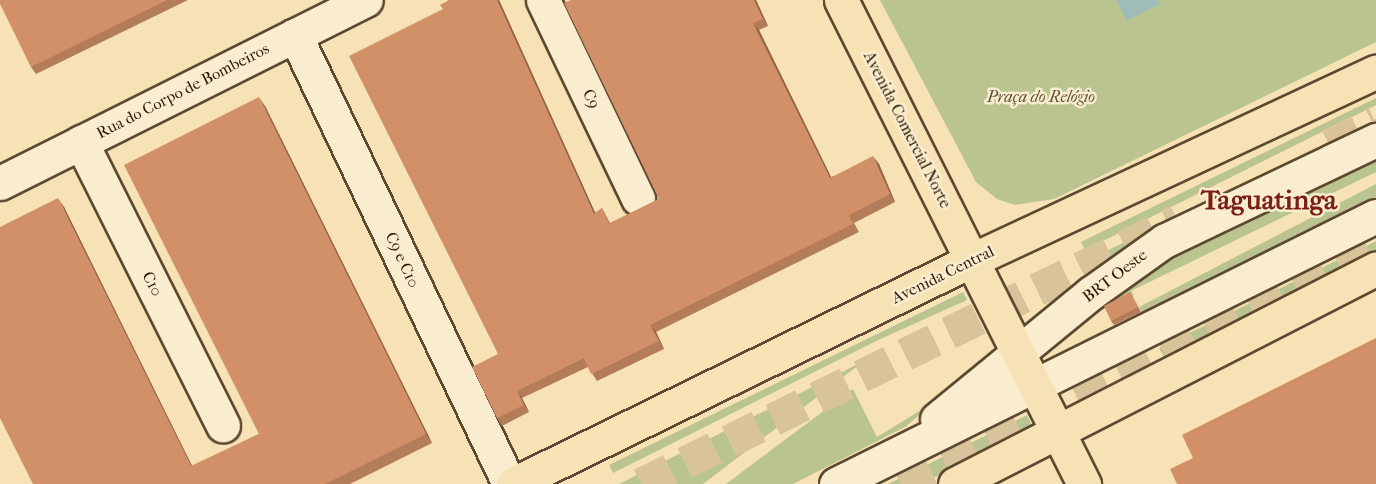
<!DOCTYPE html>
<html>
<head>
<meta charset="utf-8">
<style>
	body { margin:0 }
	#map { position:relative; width:1376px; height:484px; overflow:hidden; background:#f7e2b5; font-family:"IM FELL French Canon",serif }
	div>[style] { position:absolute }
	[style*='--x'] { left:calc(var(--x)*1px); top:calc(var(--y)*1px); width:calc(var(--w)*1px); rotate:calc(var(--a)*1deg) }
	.green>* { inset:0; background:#b9c490 }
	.water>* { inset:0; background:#a0bcb7 }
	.major-tunnel>* { height:33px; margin-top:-16.5px; transform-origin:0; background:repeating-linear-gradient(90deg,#d8c39a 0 33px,transparent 0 49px) }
	.roads { filter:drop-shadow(2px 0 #5c492f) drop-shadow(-2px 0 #5c492f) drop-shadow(0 2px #5c492f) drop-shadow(0 -2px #5c492f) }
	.minor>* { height:33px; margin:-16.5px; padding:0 16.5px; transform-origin:16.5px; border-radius:16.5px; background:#faeccf }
	.major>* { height:33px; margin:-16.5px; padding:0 16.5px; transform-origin:16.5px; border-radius:16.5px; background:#f7e2b5 }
	.wall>* { inset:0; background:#b57c59 }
	.shaded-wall>* { inset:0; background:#936549 }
	.building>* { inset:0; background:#d29068 }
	span { translate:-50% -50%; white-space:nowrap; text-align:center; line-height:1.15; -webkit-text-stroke:5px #faeccf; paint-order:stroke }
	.street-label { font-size:16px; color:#291602 }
	.park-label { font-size:16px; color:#5b5334; font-style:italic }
	.town-label { font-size:28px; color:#7a1f14; font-weight:700 }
</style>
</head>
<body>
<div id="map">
	<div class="green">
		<div style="clip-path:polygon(880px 0,1376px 0,1376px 42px,1054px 199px,1015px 205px,997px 199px,976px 182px)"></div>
		<div style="clip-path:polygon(1376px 98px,1376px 105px,1085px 250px,1081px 242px)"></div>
		<div style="clip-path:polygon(1376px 119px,1376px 126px,1097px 273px,1090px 259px)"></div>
		<div style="clip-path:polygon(1376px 156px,1376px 172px,1131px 291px,1134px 296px,1107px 311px,1103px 302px,1173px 253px)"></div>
		<div style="clip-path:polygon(1376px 184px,1376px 198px,1146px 320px,1139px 307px)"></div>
		<div style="clip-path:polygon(1376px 241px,1376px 251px,1168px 364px,1159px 348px)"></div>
		<div style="clip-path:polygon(963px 292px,967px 300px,876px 341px,613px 473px,609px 465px)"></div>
		<div style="clip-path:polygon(864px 361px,703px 484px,619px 484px)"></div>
		<div style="clip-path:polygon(853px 389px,877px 437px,939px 399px,905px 427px,793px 484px,726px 484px)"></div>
		<div style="clip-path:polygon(1027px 415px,1034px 431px,920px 484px,888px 484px)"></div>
	</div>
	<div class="water">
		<div style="clip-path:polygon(1116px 0,1157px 0,1160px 4px,1127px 21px)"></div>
	</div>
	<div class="major-tunnel">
		<div style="--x:1329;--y:145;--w:52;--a:-26.1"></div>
		<div style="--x:641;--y:484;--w:598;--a:-26.18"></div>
		<div style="--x:901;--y:484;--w:530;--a:-26.42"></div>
	</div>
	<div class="roads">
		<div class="minor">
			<div style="--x:543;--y:0;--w:220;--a:64.4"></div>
			<div style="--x:295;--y:35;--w:497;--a:64.5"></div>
			<div style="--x:81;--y:142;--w:317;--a:63.4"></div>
			<div style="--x:0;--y:183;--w:409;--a:-26.6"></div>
			<div style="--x:937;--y:419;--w:199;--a:-39.3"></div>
			<div style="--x:1091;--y:293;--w:90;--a:-35.5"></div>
			<div style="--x:1164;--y:241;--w:235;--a:-25.5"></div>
			<div style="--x:836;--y:484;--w:603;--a:-26.4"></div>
		</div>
		<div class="major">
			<div style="--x:841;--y:0;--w:542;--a:63.34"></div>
			<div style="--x:513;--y:484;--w:511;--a:-26.01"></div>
			<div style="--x:972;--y:260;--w:446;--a:-25"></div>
			<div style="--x:955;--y:484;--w:473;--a:-27.1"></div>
		</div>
	</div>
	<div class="wall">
		<div style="clip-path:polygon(0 0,188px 0,36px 74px,31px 67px)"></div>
		<div style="clip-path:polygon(449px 0,499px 0,595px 213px,602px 208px,610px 223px,659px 199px,571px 0,756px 0,768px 26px,759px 30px,831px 177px,879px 164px,895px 202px,854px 223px,859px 232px,656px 332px,664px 349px,597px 381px,588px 367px,522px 398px,529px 412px,502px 426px,497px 418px,498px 354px,443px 9px)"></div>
		<div style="clip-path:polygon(265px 106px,432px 443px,350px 484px,33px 484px,64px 207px,192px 466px,259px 434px)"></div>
		<div style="clip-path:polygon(1130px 292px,1141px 312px,1114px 325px,1111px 321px)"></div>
	</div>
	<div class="shaded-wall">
		<div style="clip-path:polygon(497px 0,499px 0,599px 221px,594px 214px)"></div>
		<div style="clip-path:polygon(754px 0,756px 0,768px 26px,763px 19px)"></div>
		<div style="clip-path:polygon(753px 23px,759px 30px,835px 185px,830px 178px)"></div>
		<div style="clip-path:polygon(259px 97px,265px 106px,432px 443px,426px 434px)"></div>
		<div style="clip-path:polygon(873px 156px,879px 164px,895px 202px,890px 194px)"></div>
		<div style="clip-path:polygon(58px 198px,64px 207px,197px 476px,191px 466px)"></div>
		<div style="clip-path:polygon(650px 325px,656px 332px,664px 349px,659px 341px)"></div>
		<div style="clip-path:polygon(517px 391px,522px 398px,529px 412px,524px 405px)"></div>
	</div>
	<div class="building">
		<div style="clip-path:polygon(0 0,167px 0,31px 67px,0 4px)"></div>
		<div style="clip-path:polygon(449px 0,497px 0,594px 214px,602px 208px,609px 224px,659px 199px,564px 3px,571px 0,754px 0,763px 19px,753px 23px,830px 178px,873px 156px,890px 194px,849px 215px,853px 224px,650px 325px,659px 341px,591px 374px,584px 358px,517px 391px,524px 405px,497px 418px,472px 367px,498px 354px,349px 56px,443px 9px,440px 5px)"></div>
		<div style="clip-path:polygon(259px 97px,426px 434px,325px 484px,33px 484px,0 418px,0 227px,58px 198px,191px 466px,259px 434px,124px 165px)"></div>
		<div style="clip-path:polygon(1130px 292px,1138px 307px,1111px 321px,1104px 306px)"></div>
		<div style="clip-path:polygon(1376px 338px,1376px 484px,1177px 484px,1170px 469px,1193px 458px,1182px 435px)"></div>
	</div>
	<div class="street-label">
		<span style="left:183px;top:91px;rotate:-27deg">Rua do Corpo de Bombeiros</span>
		<span style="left:591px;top:99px;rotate:64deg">C9</span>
		<span style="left:907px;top:130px;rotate:63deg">Avenida Comercial Norte</span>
		<span style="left:402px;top:260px;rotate:65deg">C9 e C10</span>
		<span style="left:943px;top:275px;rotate:-26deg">Avenida Central</span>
		<span style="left:1115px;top:276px;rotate:-37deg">BRT Oeste</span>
		<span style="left:152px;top:284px;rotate:63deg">C10</span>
	</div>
	<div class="park-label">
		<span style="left:1041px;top:97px">Praça do Relógio</span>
	</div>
	<div class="town-label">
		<span style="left:1269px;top:200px">Taguatinga</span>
	</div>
</div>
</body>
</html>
